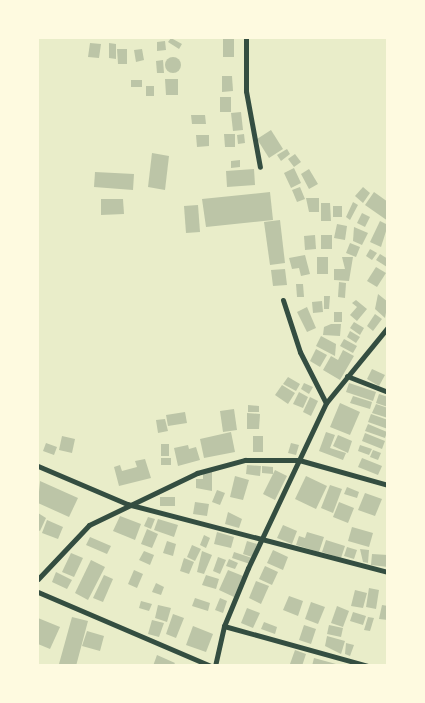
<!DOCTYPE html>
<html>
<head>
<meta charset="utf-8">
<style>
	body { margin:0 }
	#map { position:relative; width:425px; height:703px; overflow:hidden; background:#e9edc9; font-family:"Space Grotesk",sans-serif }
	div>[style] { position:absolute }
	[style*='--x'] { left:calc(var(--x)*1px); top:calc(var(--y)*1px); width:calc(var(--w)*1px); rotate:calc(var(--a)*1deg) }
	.building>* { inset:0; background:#bcc5a7 }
	.round { border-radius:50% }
	.minor>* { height:5px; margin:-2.5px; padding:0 2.5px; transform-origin:2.5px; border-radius:2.5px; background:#344e41 }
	span { translate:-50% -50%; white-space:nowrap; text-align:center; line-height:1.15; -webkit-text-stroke:5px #fefae0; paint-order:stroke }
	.frame { position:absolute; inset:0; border:39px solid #fefae0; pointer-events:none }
</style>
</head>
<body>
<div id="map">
	<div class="building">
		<div style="clip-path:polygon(171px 38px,182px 44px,179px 49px,168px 42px)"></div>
		<div style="clip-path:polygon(223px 38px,234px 38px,234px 57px,223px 57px)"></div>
		<div style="clip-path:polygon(165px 41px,166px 50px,157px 51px,157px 42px)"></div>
		<div style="clip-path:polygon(90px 43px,101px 44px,99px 58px,88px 57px)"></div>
		<div style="clip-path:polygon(109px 43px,116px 44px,116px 59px,109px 58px)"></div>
		<div style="clip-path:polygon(117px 49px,127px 49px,127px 64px,118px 64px)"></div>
		<div style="clip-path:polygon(142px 49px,144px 60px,136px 62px,134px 50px)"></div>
		<div class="round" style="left:165px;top:57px;width:16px;height:16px"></div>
		<div style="clip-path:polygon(163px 60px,164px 73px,157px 73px,156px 61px)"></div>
		<div style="clip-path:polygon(222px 76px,232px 76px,233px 91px,222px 92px)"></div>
		<div style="clip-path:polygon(165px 79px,178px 79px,178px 95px,166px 95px)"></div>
		<div style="clip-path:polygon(131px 80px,142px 80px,142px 87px,131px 87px)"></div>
		<div style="clip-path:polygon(146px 86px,154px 86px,154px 96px,146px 96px)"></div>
		<div style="clip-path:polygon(220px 97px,231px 97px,231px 112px,220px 112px)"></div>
		<div style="clip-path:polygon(241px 112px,243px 130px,233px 131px,231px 113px)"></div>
		<div style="clip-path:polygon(191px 115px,205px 115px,206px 124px,192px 124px)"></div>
		<div style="clip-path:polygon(271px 130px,283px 149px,269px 158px,257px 139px)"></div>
		<div style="clip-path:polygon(224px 134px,235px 134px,235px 147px,225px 147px)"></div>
		<div style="clip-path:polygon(244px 134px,245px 143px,238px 144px,237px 135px)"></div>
		<div style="clip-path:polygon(196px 135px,209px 135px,209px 146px,197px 147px)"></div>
		<div style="clip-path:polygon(287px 149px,290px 154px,281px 161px,277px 155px)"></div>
		<div style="clip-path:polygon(152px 153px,169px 156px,165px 190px,148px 187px)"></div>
		<div style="clip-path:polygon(295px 154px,301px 162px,294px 167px,288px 159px)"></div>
		<div style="clip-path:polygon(240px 160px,240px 167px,231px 168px,231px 161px)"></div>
		<div style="clip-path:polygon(294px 168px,301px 183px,291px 188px,284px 173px)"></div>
		<div style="clip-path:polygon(254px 169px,255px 185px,227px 187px,226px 171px)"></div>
		<div style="clip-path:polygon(309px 169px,318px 184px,309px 189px,301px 174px)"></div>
		<div style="clip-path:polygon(95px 172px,134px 174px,133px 190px,94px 187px)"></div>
		<div style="clip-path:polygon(300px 187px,305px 199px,297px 202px,292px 190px)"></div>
		<div style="clip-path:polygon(363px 187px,370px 193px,363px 203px,355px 196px)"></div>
		<div style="clip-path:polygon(270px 192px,273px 220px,206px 227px,202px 199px)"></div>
		<div style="clip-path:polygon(374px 192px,388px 202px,388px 221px,365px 205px)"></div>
		<div style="clip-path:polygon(306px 198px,319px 198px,319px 212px,309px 212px)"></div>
		<div style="clip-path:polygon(101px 199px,123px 199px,124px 214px,101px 215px)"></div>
		<div style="clip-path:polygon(353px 202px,358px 205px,350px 220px,346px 217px)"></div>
		<div style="clip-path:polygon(321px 203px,330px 203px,331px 221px,321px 221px)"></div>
		<div style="clip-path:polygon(198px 205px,200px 232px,186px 233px,184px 206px)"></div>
		<div style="clip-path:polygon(333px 206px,342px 206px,342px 217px,333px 217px)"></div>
		<div style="clip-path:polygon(362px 213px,370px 217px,365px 227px,357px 223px)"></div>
		<div style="clip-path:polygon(280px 220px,285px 263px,270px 265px,264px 222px)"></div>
		<div style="clip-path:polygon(380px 221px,388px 225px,381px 247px,370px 242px)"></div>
		<div style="clip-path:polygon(337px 224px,347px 226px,345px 240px,334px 238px)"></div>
		<div style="clip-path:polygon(354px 227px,368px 233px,362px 245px,353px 241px)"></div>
		<div style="clip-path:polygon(315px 235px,316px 249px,305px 250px,304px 236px)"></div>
		<div style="clip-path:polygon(321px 235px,332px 235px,332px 249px,321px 249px)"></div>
		<div style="clip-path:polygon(350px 243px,360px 247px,356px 257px,346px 253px)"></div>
		<div style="clip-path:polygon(370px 249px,377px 253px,372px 260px,366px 256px)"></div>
		<div style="clip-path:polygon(380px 254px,388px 259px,387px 267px,376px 260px)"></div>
		<div style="clip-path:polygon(305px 255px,310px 274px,301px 276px,299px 268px,292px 269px,289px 258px)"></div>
		<div style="clip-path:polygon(317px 257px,328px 257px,328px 274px,317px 274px)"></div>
		<div style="clip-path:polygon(342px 257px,353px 257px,349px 281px,334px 280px,334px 269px,345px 269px)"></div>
		<div style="clip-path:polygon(376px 267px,386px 273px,377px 287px,367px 281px)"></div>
		<div style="clip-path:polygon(285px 269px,287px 285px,273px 286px,271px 270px)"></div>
		<div style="clip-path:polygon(339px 282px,346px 283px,345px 298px,338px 297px)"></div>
		<div style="clip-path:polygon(296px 284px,303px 284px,304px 297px,297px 297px)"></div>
		<div style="clip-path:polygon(378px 294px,388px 302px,385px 318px,375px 309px)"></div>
		<div style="clip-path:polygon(324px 296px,330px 296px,329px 309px,324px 309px)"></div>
		<div style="clip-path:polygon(356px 300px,367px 309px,357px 321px,350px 315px,357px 307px,352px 303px)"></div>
		<div style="clip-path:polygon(322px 301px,323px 312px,313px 313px,312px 302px)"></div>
		<div style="clip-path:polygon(307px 307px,316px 328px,307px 332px,297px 312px)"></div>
		<div style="clip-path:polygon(334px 312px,342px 312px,342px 322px,334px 322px)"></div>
		<div style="clip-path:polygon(375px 314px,382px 319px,373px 331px,367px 326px)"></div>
		<div style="clip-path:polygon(354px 322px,364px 328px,360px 335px,350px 328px)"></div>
		<div style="clip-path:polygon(331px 324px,341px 324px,340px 336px,323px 335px,324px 327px)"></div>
		<div style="clip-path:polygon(350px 331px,360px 337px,356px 343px,347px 337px)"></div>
		<div style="clip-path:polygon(321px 336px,336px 344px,335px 356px,316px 346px)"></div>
		<div style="clip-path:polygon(344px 339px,357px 346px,353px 353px,340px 346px)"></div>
		<div style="clip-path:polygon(316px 349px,327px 355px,320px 367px,310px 361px)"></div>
		<div style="clip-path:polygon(343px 350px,354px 356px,340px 380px,323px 370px,331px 356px,338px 360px)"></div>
		<div style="clip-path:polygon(372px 369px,385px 375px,379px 386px,367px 379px)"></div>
		<div style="clip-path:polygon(288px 377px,300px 384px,296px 391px,283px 384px)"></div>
		<div style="clip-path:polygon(304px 383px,313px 387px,309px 394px,301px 389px)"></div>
		<div style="clip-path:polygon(349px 383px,376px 392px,373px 401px,346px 392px)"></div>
		<div style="clip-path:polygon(282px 385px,295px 393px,288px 404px,275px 395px)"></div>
		<div style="clip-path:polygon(299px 392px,308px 397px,303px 408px,293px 404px)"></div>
		<div style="clip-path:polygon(379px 394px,388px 397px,388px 407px,376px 403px)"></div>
		<div style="clip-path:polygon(353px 396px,372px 402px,370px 409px,350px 403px)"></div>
		<div style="clip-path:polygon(310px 397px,318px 401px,311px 416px,303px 412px)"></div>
		<div style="clip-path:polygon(340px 403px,360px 412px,350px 435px,330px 427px)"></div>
		<div style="clip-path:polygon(376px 404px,388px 408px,388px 418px,372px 413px)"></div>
		<div style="clip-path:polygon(248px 405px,259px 406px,259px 412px,248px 412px)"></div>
		<div style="clip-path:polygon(234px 409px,237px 430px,223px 432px,220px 411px)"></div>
		<div style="clip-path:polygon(185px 412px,187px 423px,168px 426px,166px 415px)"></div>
		<div style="clip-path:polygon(247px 413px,260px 414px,259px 429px,247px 429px)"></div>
		<div style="clip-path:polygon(371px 414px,388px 420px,388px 429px,368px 422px)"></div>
		<div style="clip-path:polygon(165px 419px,168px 431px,158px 433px,156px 420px)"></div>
		<div style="clip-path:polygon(368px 424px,387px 432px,385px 438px,365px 431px)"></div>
		<div style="clip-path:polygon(231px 432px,235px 452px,204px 458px,200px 439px)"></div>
		<div style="clip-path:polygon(326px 432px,335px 435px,330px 448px,346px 453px,343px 460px,319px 451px)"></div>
		<div style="clip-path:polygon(365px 433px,385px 441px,382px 449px,362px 441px)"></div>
		<div style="clip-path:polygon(338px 435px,352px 441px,348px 453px,333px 446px)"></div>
		<div style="clip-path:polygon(62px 436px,75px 439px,72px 453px,59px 450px)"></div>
		<div style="clip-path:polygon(253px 436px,263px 436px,263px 452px,253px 452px)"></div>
		<div style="clip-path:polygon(46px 443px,57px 447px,54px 455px,43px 451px)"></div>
		<div style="clip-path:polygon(291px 443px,299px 445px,296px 455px,288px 453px)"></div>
		<div style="clip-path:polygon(161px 444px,169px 444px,169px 456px,161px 456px)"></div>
		<div style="clip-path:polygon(188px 445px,189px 449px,196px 447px,200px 460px,178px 466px,174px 448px)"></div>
		<div style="clip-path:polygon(360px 445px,372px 449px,369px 455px,358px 451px)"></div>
		<div style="clip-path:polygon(373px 450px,381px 453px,378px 460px,370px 457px)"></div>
		<div style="clip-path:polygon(161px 458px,171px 458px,171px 465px,161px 465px)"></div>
		<div style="clip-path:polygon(362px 458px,382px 466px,378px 475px,358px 467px)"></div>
		<div style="clip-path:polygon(145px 459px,151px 478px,119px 486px,114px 467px,120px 465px,122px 471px,137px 467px,135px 461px)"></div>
		<div style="clip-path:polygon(247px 465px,261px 466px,260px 476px,246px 474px)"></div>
		<div style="clip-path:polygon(262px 466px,273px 467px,273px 474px,262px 473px)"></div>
		<div style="clip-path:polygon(275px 470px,287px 476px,275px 500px,263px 494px)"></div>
		<div style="clip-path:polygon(203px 472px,212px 472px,212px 491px,196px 488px,196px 479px,203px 479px)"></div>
		<div style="clip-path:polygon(235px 476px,249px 480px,243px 500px,230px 497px)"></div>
		<div style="clip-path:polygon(306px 476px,327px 486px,316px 509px,295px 499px)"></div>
		<div style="clip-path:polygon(40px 481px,78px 498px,69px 517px,38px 503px)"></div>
		<div style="clip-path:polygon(330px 485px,342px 489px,333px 513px,321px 508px)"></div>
		<div style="clip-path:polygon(347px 487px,359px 492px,357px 498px,344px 494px)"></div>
		<div style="clip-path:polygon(217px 490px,225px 493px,220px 505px,212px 502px)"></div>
		<div style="clip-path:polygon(365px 493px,382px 499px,375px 516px,358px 510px)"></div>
		<div style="clip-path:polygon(160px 497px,175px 497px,175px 506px,160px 506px)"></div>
		<div style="clip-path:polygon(195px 502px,209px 504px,207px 516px,193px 514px)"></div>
		<div style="clip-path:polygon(339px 502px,354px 508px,348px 523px,333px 517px)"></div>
		<div style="clip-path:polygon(228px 512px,242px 519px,239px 528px,225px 524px)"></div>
		<div style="clip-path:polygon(38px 513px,46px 518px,40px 531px,38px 530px)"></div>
		<div style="clip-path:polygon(120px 516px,141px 524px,135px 540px,113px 531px)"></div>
		<div style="clip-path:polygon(148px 517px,155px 519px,151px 529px,144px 526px)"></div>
		<div style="clip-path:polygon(158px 519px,178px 525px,174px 537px,154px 530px)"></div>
		<div style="clip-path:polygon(47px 520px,63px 527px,58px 539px,42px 533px)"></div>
		<div style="clip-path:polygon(283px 525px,297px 531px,292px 544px,277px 538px)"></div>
		<div style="clip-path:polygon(352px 527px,373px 533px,369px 547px,348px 541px)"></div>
		<div style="clip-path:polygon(147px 529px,158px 534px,152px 548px,141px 544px)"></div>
		<div style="clip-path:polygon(217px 532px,234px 537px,231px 548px,214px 544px)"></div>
		<div style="clip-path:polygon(307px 532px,324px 537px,319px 552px,296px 545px,299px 536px,305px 538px)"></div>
		<div style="clip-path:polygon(204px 535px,210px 538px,206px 548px,200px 545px)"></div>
		<div style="clip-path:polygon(90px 537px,111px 546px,107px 554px,86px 545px)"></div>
		<div style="clip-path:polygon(326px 540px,345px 546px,341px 558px,322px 552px)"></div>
		<div style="clip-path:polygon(167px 541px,176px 544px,173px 556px,163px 553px)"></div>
		<div style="clip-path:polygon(247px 541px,257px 544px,252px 557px,243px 554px)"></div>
		<div style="clip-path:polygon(192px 545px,201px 549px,195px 561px,187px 557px)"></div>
		<div style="clip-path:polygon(347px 547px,357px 550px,354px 559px,344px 556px)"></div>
		<div style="clip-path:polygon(360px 549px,369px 550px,368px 563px,363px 562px)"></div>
		<div style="clip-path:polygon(273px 550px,288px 557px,283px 570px,267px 563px)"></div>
		<div style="clip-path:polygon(144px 551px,154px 555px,150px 565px,139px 560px)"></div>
		<div style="clip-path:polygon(202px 551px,212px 555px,204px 574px,197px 572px)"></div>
		<div style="clip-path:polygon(234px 552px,252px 558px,250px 564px,232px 558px)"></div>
		<div style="clip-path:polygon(71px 553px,83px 558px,74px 577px,62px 572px)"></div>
		<div style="clip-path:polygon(372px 554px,388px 555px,388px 567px,371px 565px)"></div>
		<div style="clip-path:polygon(218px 557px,226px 560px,220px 574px,213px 571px)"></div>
		<div style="clip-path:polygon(184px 558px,194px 562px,189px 574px,180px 571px)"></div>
		<div style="clip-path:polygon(229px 559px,238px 563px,235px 569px,226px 566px)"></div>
		<div style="clip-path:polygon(91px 560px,105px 567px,88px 600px,75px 593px)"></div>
		<div style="clip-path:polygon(265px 566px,278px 572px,272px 585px,259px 579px)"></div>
		<div style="clip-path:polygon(134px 570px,143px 574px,137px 588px,128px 584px)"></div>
		<div style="clip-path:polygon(228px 570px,243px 576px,234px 597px,219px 590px)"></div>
		<div style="clip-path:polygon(56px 572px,72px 580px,67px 589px,52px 582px)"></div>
		<div style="clip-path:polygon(104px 575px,113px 579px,103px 602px,93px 598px)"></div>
		<div style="clip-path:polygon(206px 575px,219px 579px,216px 589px,202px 585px)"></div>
		<div style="clip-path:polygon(256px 581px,269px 586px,261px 604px,249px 598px)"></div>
		<div style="clip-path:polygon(156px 583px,164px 587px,161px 595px,152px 592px)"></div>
		<div style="clip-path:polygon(369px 588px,379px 590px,376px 609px,366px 607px)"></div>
		<div style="clip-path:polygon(355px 590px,367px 593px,363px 608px,351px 606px)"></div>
		<div style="clip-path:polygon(289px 596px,303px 601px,298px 616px,283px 610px)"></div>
		<div style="clip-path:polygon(195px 598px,210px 603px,208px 611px,192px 606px)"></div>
		<div style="clip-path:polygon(220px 598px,227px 601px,223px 613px,215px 610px)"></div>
		<div style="clip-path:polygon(141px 601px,152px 604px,149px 611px,139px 608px)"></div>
		<div style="clip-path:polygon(311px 602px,325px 607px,318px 624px,305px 619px)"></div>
		<div style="clip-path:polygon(158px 605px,171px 608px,167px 622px,155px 618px)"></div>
		<div style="clip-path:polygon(382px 605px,388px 606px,388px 620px,379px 619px)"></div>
		<div style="clip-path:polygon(337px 606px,349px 611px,343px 627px,331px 623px)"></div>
		<div style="clip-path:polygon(247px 608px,260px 613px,253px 628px,241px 623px)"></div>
		<div style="clip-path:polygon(353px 612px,366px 616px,363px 625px,350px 621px)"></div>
		<div style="clip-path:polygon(173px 614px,184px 618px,176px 638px,166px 634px)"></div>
		<div style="clip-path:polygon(72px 617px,88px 621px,76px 666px,64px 666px,59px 664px)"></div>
		<div style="clip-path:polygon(368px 617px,374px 618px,370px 631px,364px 630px)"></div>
		<div style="clip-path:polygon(38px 618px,60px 627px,50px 649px,38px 644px)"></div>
		<div style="clip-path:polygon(152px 620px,164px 623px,159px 637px,148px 634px)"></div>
		<div style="clip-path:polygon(264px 622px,277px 627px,275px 634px,261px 629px)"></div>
		<div style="clip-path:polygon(304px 625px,316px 629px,311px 644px,299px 640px)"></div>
		<div style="clip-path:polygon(329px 625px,343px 628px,341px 637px,327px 634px)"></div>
		<div style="clip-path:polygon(193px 626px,213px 634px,206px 652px,186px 645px)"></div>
		<div style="clip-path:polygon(87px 631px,104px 636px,100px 651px,82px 646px)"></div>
		<div style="clip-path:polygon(327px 636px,345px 641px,341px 654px,325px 646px)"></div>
		<div style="clip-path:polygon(346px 643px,354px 645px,350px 656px,345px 654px)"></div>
		<div style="clip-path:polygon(295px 650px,306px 654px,302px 666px,290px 664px)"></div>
		<div style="clip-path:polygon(157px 655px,175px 663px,173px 666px,153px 666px)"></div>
		<div style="clip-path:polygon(314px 658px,336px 664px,336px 666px,312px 666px)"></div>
	</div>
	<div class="minor">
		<div style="--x:246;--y:38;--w:53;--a:90"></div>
		<div style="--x:246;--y:91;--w:77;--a:79.6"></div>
		<div style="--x:283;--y:300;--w:55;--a:71.9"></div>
		<div style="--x:300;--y:352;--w:57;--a:63"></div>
		<div style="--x:347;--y:376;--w:44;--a:21.3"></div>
		<div style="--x:38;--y:466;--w:97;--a:23.1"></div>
		<div style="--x:127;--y:504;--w:270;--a:14.6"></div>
		<div style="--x:38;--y:579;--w:74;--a:-46.6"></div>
		<div style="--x:89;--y:525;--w:120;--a:-25.7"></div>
		<div style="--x:197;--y:473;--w:50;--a:-15.2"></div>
		<div style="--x:245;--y:460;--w:54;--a:0"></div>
		<div style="--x:299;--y:460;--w:92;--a:15.7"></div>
		<div style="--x:38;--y:592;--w:188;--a:23.2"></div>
		<div style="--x:224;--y:626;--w:149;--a:15.5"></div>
		<div style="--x:215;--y:666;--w:41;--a:-77.3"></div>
		<div style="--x:224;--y:626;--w:63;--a:-67.5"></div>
		<div style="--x:248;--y:568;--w:183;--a:-64.7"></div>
		<div style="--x:326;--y:403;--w:98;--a:-50.8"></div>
	</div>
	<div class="frame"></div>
</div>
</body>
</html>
